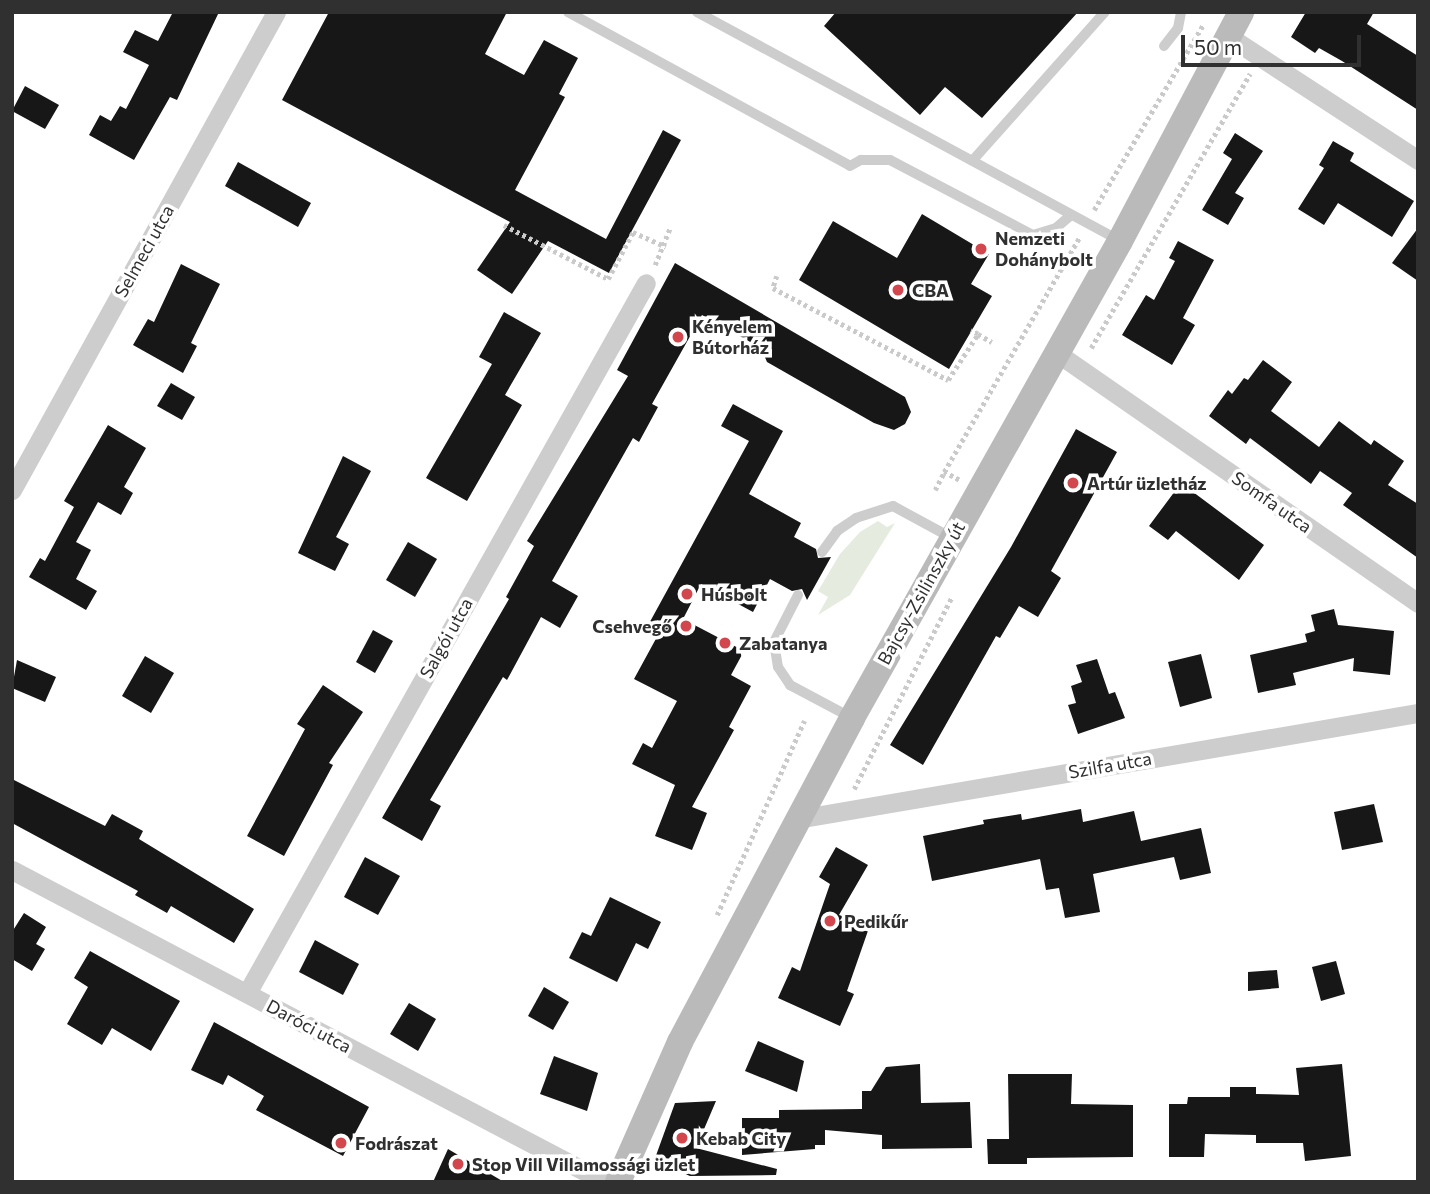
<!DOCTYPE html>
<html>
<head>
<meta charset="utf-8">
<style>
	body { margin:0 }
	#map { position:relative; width:1430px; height:1194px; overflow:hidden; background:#fff; font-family:Commissioner,sans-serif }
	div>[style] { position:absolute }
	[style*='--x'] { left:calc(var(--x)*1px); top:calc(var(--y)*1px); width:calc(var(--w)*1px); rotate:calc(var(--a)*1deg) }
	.green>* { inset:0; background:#e5ebdf }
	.building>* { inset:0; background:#171717 }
	.path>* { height:4.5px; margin-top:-2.25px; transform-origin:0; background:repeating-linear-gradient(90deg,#cacaca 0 3.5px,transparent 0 7px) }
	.lane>* { height:10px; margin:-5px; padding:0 5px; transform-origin:5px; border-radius:5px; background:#cdcdcd }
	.street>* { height:19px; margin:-9.5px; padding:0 9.5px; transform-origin:9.5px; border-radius:9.5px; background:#cdcdcd }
	.secondary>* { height:26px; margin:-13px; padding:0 13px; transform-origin:13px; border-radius:13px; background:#bababa }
	.dots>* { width:19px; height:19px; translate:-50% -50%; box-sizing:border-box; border:4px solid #fff; border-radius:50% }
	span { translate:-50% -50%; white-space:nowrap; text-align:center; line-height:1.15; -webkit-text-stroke:7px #fff; paint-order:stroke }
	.poi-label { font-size:18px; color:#303030; font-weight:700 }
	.left { translate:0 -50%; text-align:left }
	.right { translate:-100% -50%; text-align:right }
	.street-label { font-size:18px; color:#303030 }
	.frame { position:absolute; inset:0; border:14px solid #303030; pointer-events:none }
	.scale { position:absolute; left:1181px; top:35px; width:180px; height:32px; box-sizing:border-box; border:4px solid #303030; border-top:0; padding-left:9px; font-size:21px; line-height:24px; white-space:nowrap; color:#303030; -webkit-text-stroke:5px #fff; paint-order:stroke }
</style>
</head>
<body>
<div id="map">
	<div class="green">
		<div style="clip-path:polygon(878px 521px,887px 527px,895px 523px,850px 595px,818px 615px,828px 597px,818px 591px,840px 554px,860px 532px)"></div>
	</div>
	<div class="building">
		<div style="clip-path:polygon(173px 12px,219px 12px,177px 100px,170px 97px,134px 160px,89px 135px,100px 115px,111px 121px,120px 106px,126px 109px,149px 65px,123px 52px,135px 30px,158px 41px)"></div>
		<div style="clip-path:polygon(329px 12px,507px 12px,485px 54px,524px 75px,544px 40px,578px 58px,559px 94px,565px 97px,515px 190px,606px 239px,663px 130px,681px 140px,609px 273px,548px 241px,512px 294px,477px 270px,510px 222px,282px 100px)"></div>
		<div style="clip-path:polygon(836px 12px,1078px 12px,982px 118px,945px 87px,920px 115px,824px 26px)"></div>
		<div style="clip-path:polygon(1306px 12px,1374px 12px,1367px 24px,1418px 56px,1418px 110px,1342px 61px,1319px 48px,1315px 53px,1291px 37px)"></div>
		<div style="clip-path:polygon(25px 86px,59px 105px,45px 129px,12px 111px)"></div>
		<div style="clip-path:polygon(1235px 133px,1263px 151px,1235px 193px,1244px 198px,1228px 225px,1202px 210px,1232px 159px,1223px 153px)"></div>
		<div style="clip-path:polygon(1333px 141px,1354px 153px,1350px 161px,1414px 201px,1392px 237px,1338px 203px,1324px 225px,1298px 209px,1324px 168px,1319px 165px)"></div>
		<div style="clip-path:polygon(238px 162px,311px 203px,298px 227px,225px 186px)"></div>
		<div style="clip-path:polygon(922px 214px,989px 254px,971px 284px,992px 296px,949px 369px,799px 280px,833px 221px,897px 258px)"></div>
		<div style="clip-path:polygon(1418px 228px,1418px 281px,1392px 263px)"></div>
		<div style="clip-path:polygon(1178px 241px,1214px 260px,1183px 318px,1195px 325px,1172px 365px,1122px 335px,1146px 295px,1154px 300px,1175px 261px,1169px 258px)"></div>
		<div style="clip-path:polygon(675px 263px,905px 397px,911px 412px,905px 424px,894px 430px,874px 423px,767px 362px,761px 348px,702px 315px,652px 404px,658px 407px,639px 442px,633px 438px,552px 581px,578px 596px,560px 628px,541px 617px,507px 680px,503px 677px,430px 800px,441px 806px,422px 841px,382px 818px,509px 599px,506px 597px,534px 546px,527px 541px,628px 376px,617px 370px)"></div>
		<div style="clip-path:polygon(181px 264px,220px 284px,191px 343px,197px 346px,183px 373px,133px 345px,148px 319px,154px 322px)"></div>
		<div style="clip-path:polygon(504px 312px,541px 333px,505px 395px,522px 405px,467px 501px,426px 478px,492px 364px,479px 357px)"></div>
		<div style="clip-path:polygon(1263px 360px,1292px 382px,1271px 411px,1319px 447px,1339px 421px,1371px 445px,1374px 440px,1404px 461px,1388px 485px,1418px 504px,1418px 558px,1343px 505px,1352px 493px,1320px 471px,1311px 484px,1250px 438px,1246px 444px,1209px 416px,1228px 390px,1232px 394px,1244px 378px,1248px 380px)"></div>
		<div style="clip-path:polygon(171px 383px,195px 397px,182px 420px,157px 406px)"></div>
		<div style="clip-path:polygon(733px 404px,783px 431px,749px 494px,801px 523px,794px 537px,816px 549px,818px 558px,831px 557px,807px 600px,802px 589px,792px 591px,770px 579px,753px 612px,701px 584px,683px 619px,744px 651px,731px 675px,751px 686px,729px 727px,734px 730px,692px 807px,707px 813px,692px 850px,655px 836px,675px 785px,632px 764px,643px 743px,652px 748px,677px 701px,634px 679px,658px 635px,646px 629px,749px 441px,721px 426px)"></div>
		<div style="clip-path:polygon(108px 425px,146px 448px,124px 487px,133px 493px,121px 515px,98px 502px,76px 542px,91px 550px,76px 579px,97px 591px,86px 610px,29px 577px,40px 558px,45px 561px,74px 507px,64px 501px)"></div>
		<div style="clip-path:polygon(1076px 429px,1117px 452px,1051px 571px,1061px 578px,1038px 617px,1019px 606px,1000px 638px,996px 636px,923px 765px,890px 745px,1011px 547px)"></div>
		<div style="clip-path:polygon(343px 456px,371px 471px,336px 537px,349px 544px,335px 571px,298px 553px)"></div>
		<div style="clip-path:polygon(1181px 483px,1264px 545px,1239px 580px,1176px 531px,1168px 540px,1149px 526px)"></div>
		<div style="clip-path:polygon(408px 542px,437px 559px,415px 597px,386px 580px)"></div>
		<div style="clip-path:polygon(1334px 609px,1338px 625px,1394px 631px,1390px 675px,1353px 671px,1354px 658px,1293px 673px,1296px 685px,1258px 693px,1250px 655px,1307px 642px,1305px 634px,1315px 631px,1311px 615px)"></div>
		<div style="clip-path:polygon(373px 630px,393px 641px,375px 673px,356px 662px)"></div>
		<div style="clip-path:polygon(1201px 654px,1212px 698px,1180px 707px,1168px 662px)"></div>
		<div style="clip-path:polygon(145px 656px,174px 673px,151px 713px,122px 696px)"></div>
		<div style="clip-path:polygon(1097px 659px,1109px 694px,1115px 692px,1125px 718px,1078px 734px,1068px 705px,1076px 703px,1071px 686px,1082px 682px,1076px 665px)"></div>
		<div style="clip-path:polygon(17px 660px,56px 677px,45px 702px,12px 688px)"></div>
		<div style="clip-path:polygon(323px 685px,363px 712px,329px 763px,333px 765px,284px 856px,247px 836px,305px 729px,297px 724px)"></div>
		<div style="clip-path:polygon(12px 779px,105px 826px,112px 814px,143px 831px,139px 839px,254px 909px,234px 943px,171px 906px,167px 913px,135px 895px,138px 891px,12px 823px)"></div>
		<div style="clip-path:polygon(1374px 804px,1383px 842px,1342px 850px,1334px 812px)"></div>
		<div style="clip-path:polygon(1081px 809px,1083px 822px,1134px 811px,1141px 841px,1201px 828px,1211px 873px,1180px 880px,1174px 857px,1093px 874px,1100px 912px,1065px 918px,1059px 888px,1046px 890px,1040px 859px,932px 881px,923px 836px,984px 824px,983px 820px,1021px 814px,1022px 820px)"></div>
		<div style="clip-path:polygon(836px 847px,868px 865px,839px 915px,870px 925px,847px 991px,854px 994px,840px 1026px,778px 998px,792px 967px,800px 971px,830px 884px,819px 877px)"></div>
		<div style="clip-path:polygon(365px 857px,400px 876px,378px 915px,344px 897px)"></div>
		<div style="clip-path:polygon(610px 897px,661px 922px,648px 949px,636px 943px,617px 982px,569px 958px,582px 932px,591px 936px)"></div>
		<div style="clip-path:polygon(24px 913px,46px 927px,36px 944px,45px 949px,32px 971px,12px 959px,12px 932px)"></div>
		<div style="clip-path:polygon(315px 940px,359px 964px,343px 995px,299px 972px)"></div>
		<div style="clip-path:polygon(90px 951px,180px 1001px,151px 1051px,112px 1028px,102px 1045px,67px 1024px,88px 987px,74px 978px)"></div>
		<div style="clip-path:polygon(1336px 961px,1345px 994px,1321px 1001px,1312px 967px)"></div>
		<div style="clip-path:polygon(1277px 970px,1279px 988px,1248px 991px,1248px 972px)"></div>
		<div style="clip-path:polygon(544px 987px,569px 1002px,553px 1030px,528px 1016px)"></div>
		<div style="clip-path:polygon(409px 1003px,436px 1019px,418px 1051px,390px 1034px)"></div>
		<div style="clip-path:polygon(214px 1022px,369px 1107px,343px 1156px,256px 1110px,264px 1096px,228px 1075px,223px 1085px,191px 1070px)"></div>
		<div style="clip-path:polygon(758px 1041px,804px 1061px,797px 1092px,745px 1071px)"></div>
		<div style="clip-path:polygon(554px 1056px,598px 1073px,587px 1111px,540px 1094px)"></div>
		<div style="clip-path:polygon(920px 1064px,921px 1103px,970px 1102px,972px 1148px,882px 1149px,882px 1135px,825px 1130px,825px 1145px,815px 1145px,815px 1149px,742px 1155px,742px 1118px,779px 1118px,779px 1110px,862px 1109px,862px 1091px,871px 1091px,886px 1067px)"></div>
		<div style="clip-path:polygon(1342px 1064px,1351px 1156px,1305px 1161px,1303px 1143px,1256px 1143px,1256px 1135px,1205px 1134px,1204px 1157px,1169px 1157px,1169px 1104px,1187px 1104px,1188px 1097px,1230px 1097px,1230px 1087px,1256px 1087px,1256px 1094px,1299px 1095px,1296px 1068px)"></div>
		<div style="clip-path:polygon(1008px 1074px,1072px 1074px,1071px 1104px,1133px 1105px,1133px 1157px,1027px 1158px,1027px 1164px,988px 1164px,987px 1139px,1009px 1139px)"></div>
		<div style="clip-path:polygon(716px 1101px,696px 1148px,777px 1169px,776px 1175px,690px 1176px,654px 1161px,675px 1103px)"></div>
		<div style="clip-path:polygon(448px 1149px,504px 1182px,433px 1182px)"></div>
	</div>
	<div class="path">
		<div style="--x:1094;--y:210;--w:215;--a:-59.5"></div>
		<div style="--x:504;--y:225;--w:117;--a:27.4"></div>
		<div style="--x:608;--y:279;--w:53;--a:-62"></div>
		<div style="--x:633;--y:232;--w:36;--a:24"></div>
		<div style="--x:655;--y:265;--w:40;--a:-68"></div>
		<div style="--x:777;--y:276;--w:13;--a:108"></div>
		<div style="--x:773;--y:288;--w:198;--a:27.7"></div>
		<div style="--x:948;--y:380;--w:55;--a:-56.9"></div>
		<div style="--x:978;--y:334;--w:8;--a:-157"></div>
		<div style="--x:978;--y:334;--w:16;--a:30"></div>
		<div style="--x:1091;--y:348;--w:317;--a:-59.9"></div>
		<div style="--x:959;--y:480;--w:17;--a:-152"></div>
		<div style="--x:944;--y:472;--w:272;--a:-60"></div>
		<div style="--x:935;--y:490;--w:20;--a:-63"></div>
		<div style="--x:854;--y:789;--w:216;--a:-63"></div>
		<div style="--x:717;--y:915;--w:213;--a:-65.8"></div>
	</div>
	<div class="lane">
		<div style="--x:568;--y:12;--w:321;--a:28.6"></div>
		<div style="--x:850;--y:166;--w:13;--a:-29"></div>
		<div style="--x:861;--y:160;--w:29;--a:0"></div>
		<div style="--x:890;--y:160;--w:161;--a:27.7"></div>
		<div style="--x:1033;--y:235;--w:24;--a:-17"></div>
		<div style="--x:1056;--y:228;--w:20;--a:-41"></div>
		<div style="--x:697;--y:12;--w:479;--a:28.4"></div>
		<div style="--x:1164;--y:46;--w:23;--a:-52"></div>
		<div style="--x:1178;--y:28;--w:16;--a:-79"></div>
		<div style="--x:973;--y:160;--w:198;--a:-48.3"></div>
		<div style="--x:822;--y:552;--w:26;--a:-54"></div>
		<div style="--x:837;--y:531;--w:23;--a:-34"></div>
		<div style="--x:856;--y:518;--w:39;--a:-18"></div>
		<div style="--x:893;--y:506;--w:65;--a:28.5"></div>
		<div style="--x:798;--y:595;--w:53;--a:117.1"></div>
		<div style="--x:774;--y:642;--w:25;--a:81"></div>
		<div style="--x:778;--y:667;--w:22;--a:56"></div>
		<div style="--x:790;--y:685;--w:70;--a:28"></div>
	</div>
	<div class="street">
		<div style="--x:1228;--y:36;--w:227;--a:33.1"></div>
		<div style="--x:1057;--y:353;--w:439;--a:34.7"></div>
		<div style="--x:12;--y:490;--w:546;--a:-61.09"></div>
		<div style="--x:803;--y:818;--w:624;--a:-9.69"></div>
		<div style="--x:12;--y:870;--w:670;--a:27.75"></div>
		<div style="--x:247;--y:993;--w:814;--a:-60.67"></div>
	</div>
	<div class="secondary">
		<div style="--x:618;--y:1182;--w:153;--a:-66.1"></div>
		<div style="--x:680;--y:1042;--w:367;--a:-62"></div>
		<div style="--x:852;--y:718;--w:547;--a:-60.67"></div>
		<div style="--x:1120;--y:241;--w:259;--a:-62.1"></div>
	</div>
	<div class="dots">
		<div style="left:981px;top:249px;background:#d2464d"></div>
		<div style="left:898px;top:290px;background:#d2464d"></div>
		<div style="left:678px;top:337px;background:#d2464d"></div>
		<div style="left:1073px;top:483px;background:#d2464d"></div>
		<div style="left:687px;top:594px;background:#d2464d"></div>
		<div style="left:686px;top:626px;background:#d2464d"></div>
		<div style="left:725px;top:643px;background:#d2464d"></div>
		<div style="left:830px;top:921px;background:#d2464d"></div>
		<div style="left:682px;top:1138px;background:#d2464d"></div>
		<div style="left:341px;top:1143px;background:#d2464d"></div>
		<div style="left:458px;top:1164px;background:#d2464d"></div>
	</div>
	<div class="poi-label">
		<span class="left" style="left:995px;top:249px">Nemzeti<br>Dohánybolt</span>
		<span class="left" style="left:912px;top:290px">CBA</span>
		<span class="left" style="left:692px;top:337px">Kényelem<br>Bútorház</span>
		<span class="left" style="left:1087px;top:483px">Artúr üzletház</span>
		<span class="left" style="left:701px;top:594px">Húsbolt</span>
		<span class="right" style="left:672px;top:626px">Csehvegő</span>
		<span class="left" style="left:739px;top:643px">Zabatanya</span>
		<span class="left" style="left:844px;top:921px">Pedikűr</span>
		<span class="left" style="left:696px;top:1138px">Kebab City</span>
		<span class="left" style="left:355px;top:1143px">Fodrászat</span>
		<span class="left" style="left:472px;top:1164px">Stop Vill Villamossági üzlet</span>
	</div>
	<div class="street-label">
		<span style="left:144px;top:251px;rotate:-61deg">Selmeci utca</span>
		<span style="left:1272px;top:502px;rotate:35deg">Somfa utca</span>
		<span style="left:921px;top:593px;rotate:-61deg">Bajcsy-Zsilinszky út</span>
		<span style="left:446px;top:638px;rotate:-61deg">Salgói utca</span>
		<span style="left:1110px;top:765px;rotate:-10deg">Szilfa utca</span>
		<span style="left:309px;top:1026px;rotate:28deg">Daróci utca</span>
	</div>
	<div class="frame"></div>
	<div class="scale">50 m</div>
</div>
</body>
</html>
